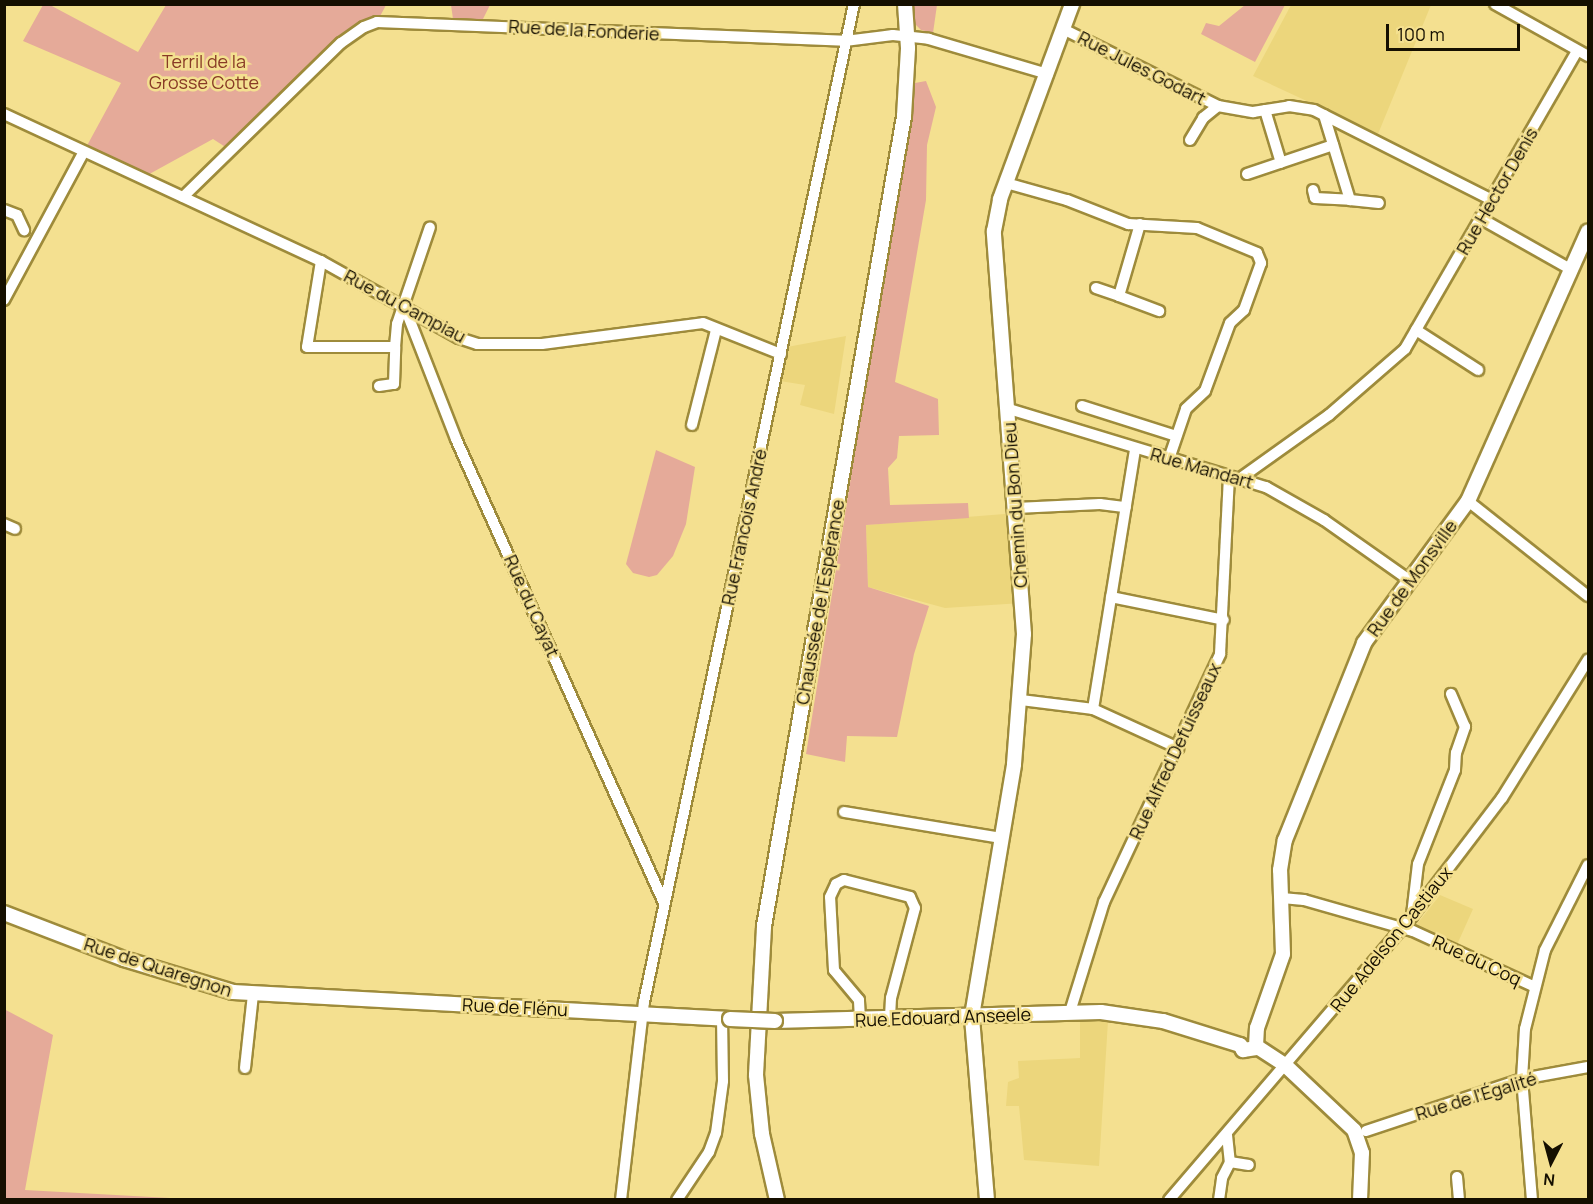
<!DOCTYPE html>
<html>
<head>
<meta charset="utf-8">
<style>
	body { margin:0 }
	#map { position:relative; width:1593px; height:1204px; overflow:hidden; background:#f4e090; font-family:Manrope,sans-serif }
	div>[style] { position:absolute }
	[style*='--x'] { left:calc(var(--x)*1px); top:calc(var(--y)*1px); width:calc(var(--w)*1px); rotate:calc(var(--a)*1deg) }
	.built>* { inset:0; background:#ecd67c }
	.green>* { inset:0; background:#e5aa99 }
	.roads { filter:drop-shadow(2px 0 #9e8b3b) drop-shadow(-2px 0 #9e8b3b) drop-shadow(0 2px #9e8b3b) drop-shadow(0 -2px #9e8b3b) }
	.street>* { height:10px; margin:-5px; padding:0 5px; transform-origin:5px; border-radius:5px; background:#fff }
	.secondary>* { height:14px; margin:-7px; padding:0 7px; transform-origin:7px; border-radius:7px; background:#fff }
	.bridges { filter:drop-shadow(2px 0 #9e8b3b) drop-shadow(-2px 0 #9e8b3b) drop-shadow(0 2px #9e8b3b) drop-shadow(0 -2px #9e8b3b) }
	.secondary-bridge>* { height:14px; margin:-7px; padding:0 7px; transform-origin:7px; border-radius:7px; background:#fff }
	span { translate:-50% -50%; white-space:nowrap; text-align:center; line-height:1.15; -webkit-text-stroke:5px #f4e090; paint-order:stroke }
	.street-label { font-size:18px; color:#150f00 }
	.park-label { font-size:18px; color:#883a26 }
	.frame { position:absolute; inset:0; border:6px solid #150f00; pointer-events:none }
	.north { position:absolute; left:1521px; top:1132px; width:60px; height:60px; -webkit-text-stroke:4px #f4e090; paint-order:stroke; rotate:186deg; font-size:16px; font-weight:700; line-height:24px; text-align:center; color:#150f00 }
	.north::after { content:''; display:block; margin:auto; width:21px; height:27px; background:#150f00; clip-path:polygon(50% 0,100% 100%,50% 72%,0 100%) }
	.scale { position:absolute; left:1386px; top:24px; width:134px; height:27px; box-sizing:border-box; border:3px solid #150f00; border-top:0; padding-left:8px; font-size:18px; line-height:21px; white-space:nowrap; color:#150f00; -webkit-text-stroke:4px #f4e090; paint-order:stroke }
</style>
</head>
<body>
<div id="map">
	<div class="built">
		<div style="clip-path:polygon(1291px 5px,1431px 5px,1378px 134px,1253px 76px)"></div>
		<div style="clip-path:polygon(846px 336px,834px 414px,800px 405px,805px 385px,780px 381px,787px 347px)"></div>
		<div style="clip-path:polygon(1017px 513px,1022px 603px,945px 608px,868px 587px,866px 525px)"></div>
		<div style="clip-path:polygon(1440px 895px,1473px 909px,1456px 947px,1421px 931px,1417px 924px)"></div>
		<div style="clip-path:polygon(1080px 1020px,1108px 1021px,1099px 1166px,1024px 1160px,1019px 1106px,1006px 1106px,1008px 1082px,1019px 1078px,1018px 1061px,1080px 1058px)"></div>
	</div>
	<div class="green">
		<div style="clip-path:polygon(43px 5px,50px 5px,138px 52px,166px 5px,386px 5px,377px 22px,364px 27px,230px 150px,213px 139px,144px 177px,83px 153px,121px 83px,23px 41px)"></div>
		<div style="clip-path:polygon(451px 5px,451px 4px,490px 5px,483px 19px,453px 19px)"></div>
		<div style="clip-path:polygon(905px 5px,937px 5px,933px 33px,921px 30px,906px 15px)"></div>
		<div style="clip-path:polygon(1245px 5px,1285px 5px,1255px 62px,1201px 34px,1206px 23px,1219px 26px)"></div>
		<div style="clip-path:polygon(926px 81px,936px 107px,927px 145px,926px 200px,895px 382px,938px 399px,939px 435px,899px 436px,897px 458px,888px 468px,890px 505px,968px 503px,969px 518px,866px 525px,868px 587px,929px 606px,914px 654px,897px 737px,847px 736px,845px 762px,806px 754px,915px 83px)"></div>
		<div style="clip-path:polygon(656px 450px,695px 467px,686px 524px,673px 556px,657px 575px,649px 577px,633px 573px,626px 564px)"></div>
		<div style="clip-path:polygon(4px 1009px,53px 1035px,25px 1190px,188px 1199px,5px 1199px)"></div>
	</div>
	<div class="roads">
		<div class="street">
			<div style="--x:1495;--y:4;--w:107;--a:29.2"></div>
			<div style="--x:1065;--y:30;--w:171;--a:26.4"></div>
			<div style="--x:1218;--y:106;--w:36;--a:10"></div>
			<div style="--x:1253;--y:112;--w:36;--a:-9"></div>
			<div style="--x:1289;--y:106;--w:25;--a:9"></div>
			<div style="--x:1314;--y:110;--w:199;--a:26.8"></div>
			<div style="--x:1265;--y:110;--w:55;--a:73.2"></div>
			<div style="--x:4;--y:114;--w:349;--a:24.9"></div>
			<div style="--x:321;--y:261;--w:158;--a:29.2"></div>
			<div style="--x:459;--y:338;--w:19;--a:18"></div>
			<div style="--x:477;--y:344;--w:65;--a:0"></div>
			<div style="--x:542;--y:344;--w:162;--a:-7.4"></div>
			<div style="--x:703;--y:323;--w:84;--a:21.7"></div>
			<div style="--x:1324;--y:115;--w:89;--a:73"></div>
			<div style="--x:1350;--y:200;--w:29;--a:6"></div>
			<div style="--x:1190;--y:140;--w:26;--a:-59"></div>
			<div style="--x:1203;--y:118;--w:19;--a:-39"></div>
			<div style="--x:1247;--y:174;--w:91;--a:-18.6"></div>
			<div style="--x:1006;--y:183;--w:63;--a:15.6"></div>
			<div style="--x:1067;--y:200;--w:66;--a:21.5"></div>
			<div style="--x:1128;--y:224;--w:69;--a:3.3"></div>
			<div style="--x:1197;--y:228;--w:65;--a:22.6"></div>
			<div style="--x:1257;--y:253;--w:11;--a:68"></div>
			<div style="--x:1261;--y:263;--w:50;--a:109.9"></div>
			<div style="--x:1244;--y:310;--w:19;--a:137"></div>
			<div style="--x:1230;--y:323;--w:72;--a:110.2"></div>
			<div style="--x:1205;--y:391;--w:26;--a:137"></div>
			<div style="--x:1186;--y:409;--w:53;--a:108.8"></div>
			<div style="--x:1313;--y:190;--w:8;--a:76"></div>
			<div style="--x:1315;--y:198;--w:35;--a:3"></div>
			<div style="--x:183;--y:197;--w:221;--a:-44.3"></div>
			<div style="--x:341;--y:43;--w:28;--a:-35"></div>
			<div style="--x:364;--y:27;--w:14;--a:-21"></div>
			<div style="--x:377;--y:22;--w:468;--a:2.3"></div>
			<div style="--x:845;--y:41;--w:48;--a:-7.1"></div>
			<div style="--x:893;--y:35;--w:36;--a:6"></div>
			<div style="--x:929;--y:39;--w:124;--a:16.4"></div>
			<div style="--x:4;--y:210;--w:14;--a:21"></div>
			<div style="--x:17;--y:215;--w:17;--a:65"></div>
			<div style="--x:1480;--y:218;--w:106;--a:29.5"></div>
			<div style="--x:1140;--y:224;--w:75;--a:106.3"></div>
			<div style="--x:1119;--y:296;--w:43;--a:20.6"></div>
			<div style="--x:321;--y:261;--w:87;--a:99.2"></div>
			<div style="--x:307;--y:347;--w:88;--a:0"></div>
			<div style="--x:395;--y:347;--w:23;--a:-85"></div>
			<div style="--x:397;--y:324;--w:102;--a:-71.2"></div>
			<div style="--x:1096;--y:288;--w:24;--a:19"></div>
			<div style="--x:4;--y:300;--w:167;--a:-61.7"></div>
			<div style="--x:405;--y:308;--w:141;--a:68.7"></div>
			<div style="--x:456;--y:439;--w:508;--a:65.85"></div>
			<div style="--x:1416;--y:330;--w:74;--a:32.8"></div>
			<div style="--x:379;--y:386;--w:15;--a:-8"></div>
			<div style="--x:394;--y:384;--w:37;--a:-88"></div>
			<div style="--x:1082;--y:406;--w:99;--a:17.7"></div>
			<div style="--x:1009;--y:409;--w:269;--a:16.9"></div>
			<div style="--x:1266;--y:487;--w:67;--a:29.6"></div>
			<div style="--x:1324;--y:520;--w:104;--a:35.2"></div>
			<div style="--x:692;--y:425;--w:98;--a:-75.8"></div>
			<div style="--x:1242;--y:477;--w:107;--a:-35.5"></div>
			<div style="--x:1329;--y:415;--w:101;--a:-41"></div>
			<div style="--x:1405;--y:349;--w:344;--a:-60"></div>
			<div style="--x:1468;--y:501;--w:153;--a:38.4"></div>
			<div style="--x:1016;--y:508;--w:84;--a:-2.7"></div>
			<div style="--x:1100;--y:504;--w:26;--a:7"></div>
			<div style="--x:4;--y:524;--w:12;--a:24"></div>
			<div style="--x:1111;--y:597;--w:115;--a:11.5"></div>
			<div style="--x:1021;--y:700;--w:73;--a:7.1"></div>
			<div style="--x:1093;--y:709;--w:94;--a:24.6"></div>
			<div style="--x:1093;--y:709;--w:263;--a:-80.8"></div>
			<div style="--x:844;--y:812;--w:159;--a:9.4"></div>
			<div style="--x:1282;--y:898;--w:22;--a:5"></div>
			<div style="--x:1304;--y:900;--w:113;--a:15.9"></div>
			<div style="--x:1413;--y:931;--w:132;--a:24.6"></div>
			<div style="--x:1412;--y:915;--w:51;--a:-83.3"></div>
			<div style="--x:1418;--y:864;--w:101;--a:-68.5"></div>
			<div style="--x:1455;--y:770;--w:17;--a:-87"></div>
			<div style="--x:1456;--y:753;--w:28;--a:-71"></div>
			<div style="--x:1465;--y:727;--w:36;--a:-113"></div>
			<div style="--x:1070;--y:1012;--w:115;--a:-72.8"></div>
			<div style="--x:1104;--y:902;--w:274;--a:-64.9"></div>
			<div style="--x:1220;--y:654;--w:175;--a:-87.1"></div>
			<div style="--x:860;--y:1020;--w:20;--a:-93"></div>
			<div style="--x:859;--y:1000;--w:39;--a:-130"></div>
			<div style="--x:834;--y:970;--w:73;--a:-93.1"></div>
			<div style="--x:830;--y:897;--w:14;--a:-65"></div>
			<div style="--x:836;--y:884;--w:9;--a:-27"></div>
			<div style="--x:844;--y:880;--w:68;--a:14.4"></div>
			<div style="--x:910;--y:897;--w:12;--a:66"></div>
			<div style="--x:915;--y:908;--w:93;--a:104.9"></div>
			<div style="--x:891;--y:998;--w:21;--a:93"></div>
			<div style="--x:245;--y:1068;--w:74;--a:-83.8"></div>
			<div style="--x:1366;--y:1131;--w:164;--a:-18.4"></div>
			<div style="--x:1522;--y:1079;--w:67;--a:-10.3"></div>
			<div style="--x:1227;--y:1135;--w:27;--a:84"></div>
			<div style="--x:1457;--y:1177;--w:23;--a:85"></div>
			<div style="--x:621;--y:1200;--w:199;--a:-83.4"></div>
			<div style="--x:644;--y:1002;--w:1020;--a:-78.12"></div>
			<div style="--x:677;--y:1200;--w:58;--a:-56.3"></div>
			<div style="--x:709;--y:1152;--w:20;--a:-70"></div>
			<div style="--x:716;--y:1133;--w:52;--a:-82.3"></div>
			<div style="--x:723;--y:1081;--w:62;--a:-90.9"></div>
			<div style="--x:1169;--y:1200;--w:374;--a:-49.4"></div>
			<div style="--x:1412;--y:916;--w:148;--a:-52.7"></div>
			<div style="--x:1502;--y:798;--w:163;--a:-58.1"></div>
			<div style="--x:1219;--y:1200;--w:22;--a:-82"></div>
			<div style="--x:1222;--y:1178;--w:18;--a:-63"></div>
			<div style="--x:1230;--y:1162;--w:19;--a:9"></div>
			<div style="--x:1532;--y:1200;--w:121;--a:-94.7"></div>
			<div style="--x:1522;--y:1079;--w:50;--a:-86.6"></div>
			<div style="--x:1525;--y:1029;--w:81;--a:-75.8"></div>
			<div style="--x:1545;--y:950;--w:95;--a:-63.2"></div>
		</div>
		<div class="secondary">
			<div style="--x:4;--y:913;--w:129;--a:21"></div>
			<div style="--x:124;--y:959;--w:114;--a:16.8"></div>
			<div style="--x:233;--y:992;--w:498;--a:3.1"></div>
			<div style="--x:775;--y:1021;--w:326;--a:-1.6"></div>
			<div style="--x:1101;--y:1012;--w:63;--a:8.3"></div>
			<div style="--x:1163;--y:1021;--w:81;--a:17.3"></div>
			<div style="--x:1240;--y:1045;--w:6;--a:59"></div>
			<div style="--x:1243;--y:1050;--w:15;--a:-8"></div>
			<div style="--x:777;--y:1200;--w:68;--a:-102.8"></div>
			<div style="--x:762;--y:1134;--w:59;--a:-95.8"></div>
			<div style="--x:756;--y:1075;--w:149;--a:-86.9"></div>
			<div style="--x:764;--y:926;--w:822;--a:-80.19"></div>
			<div style="--x:904;--y:116;--w:68;--a:-86.6"></div>
			<div style="--x:908;--y:48;--w:44;--a:-93.9"></div>
			<div style="--x:987;--y:1200;--w:185;--a:-94.7"></div>
			<div style="--x:972;--y:1016;--w:255;--a:-80.5"></div>
			<div style="--x:1014;--y:764;--w:130;--a:-85.6"></div>
			<div style="--x:1024;--y:634;--w:404;--a:-94.3"></div>
			<div style="--x:994;--y:231;--w:33;--a:-79"></div>
			<div style="--x:1000;--y:199;--w:208;--a:-69.7"></div>
			<div style="--x:1360;--y:1200;--w:47;--a:-87.6"></div>
			<div style="--x:1362;--y:1153;--w:24;--a:-109"></div>
			<div style="--x:1354;--y:1130;--w:95;--a:-136.7"></div>
			<div style="--x:1285;--y:1065;--w:35;--a:-147"></div>
			<div style="--x:1256;--y:1046;--w:18;--a:-87"></div>
			<div style="--x:1257;--y:1028;--w:78;--a:-70.6"></div>
			<div style="--x:1283;--y:954;--w:84;--a:-92"></div>
			<div style="--x:1280;--y:870;--w:30;--a:-81"></div>
			<div style="--x:1285;--y:840;--w:212;--a:-68.1"></div>
			<div style="--x:1364;--y:643;--w:176;--a:-53.8"></div>
			<div style="--x:1468;--y:501;--w:295;--a:-66"></div>
		</div>
	</div>
	<div class="bridges">
		<div class="secondary-bridge">
			<div style="--x:730;--y:1019;--w:45;--a:2.5"></div>
		</div>
	</div>
	<div class="street-label">
		<span style="left:584px;top:30px;rotate:3deg">Rue de la Fonderie</span>
		<span style="left:1142px;top:68px;rotate:27deg">Rue Jules Godart</span>
		<span style="left:1497px;top:191px;rotate:-60deg">Rue Hector Denis</span>
		<span style="left:405px;top:306px;rotate:28deg">Rue du Campiau</span>
		<span style="left:1202px;top:468px;rotate:16deg">Rue Mandart</span>
		<span style="left:1015px;top:505px;rotate:-94deg">Chemin du Bon Dieu</span>
		<span style="left:744px;top:527px;rotate:-78deg">Rue Francois André</span>
		<span style="left:1412px;top:578px;rotate:-54deg">Rue de Monsville</span>
		<span style="left:820px;top:602px;rotate:-80deg">Chaussée de l'Espérance</span>
		<span style="left:532px;top:606px;rotate:66deg">Rue du Cayat</span>
		<span style="left:1175px;top:751px;rotate:-65deg">Rue Alfred Defuisseaux</span>
		<span style="left:1391px;top:939px;rotate:-51deg">Rue Adelson Castiaux</span>
		<span style="left:1477px;top:960px;rotate:25deg">Rue du Coq</span>
		<span style="left:158px;top:967px;rotate:18deg">Rue de Quaregnon</span>
		<span style="left:515px;top:1007px;rotate:3deg">Rue de Flénu</span>
		<span style="left:943px;top:1017px;rotate:-2deg">Rue Edouard Anseele</span>
		<span style="left:1476px;top:1096px;rotate:-17deg">Rue de l'Égalité</span>
	</div>
	<div class="park-label">
		<span style="left:204px;top:72px">Terril de la<br>Grosse Cotte</span>
	</div>
	<div class="frame"></div>
	<div class="north">N</div>
	<div class="scale">100 m</div>
</div>
</body>
</html>
